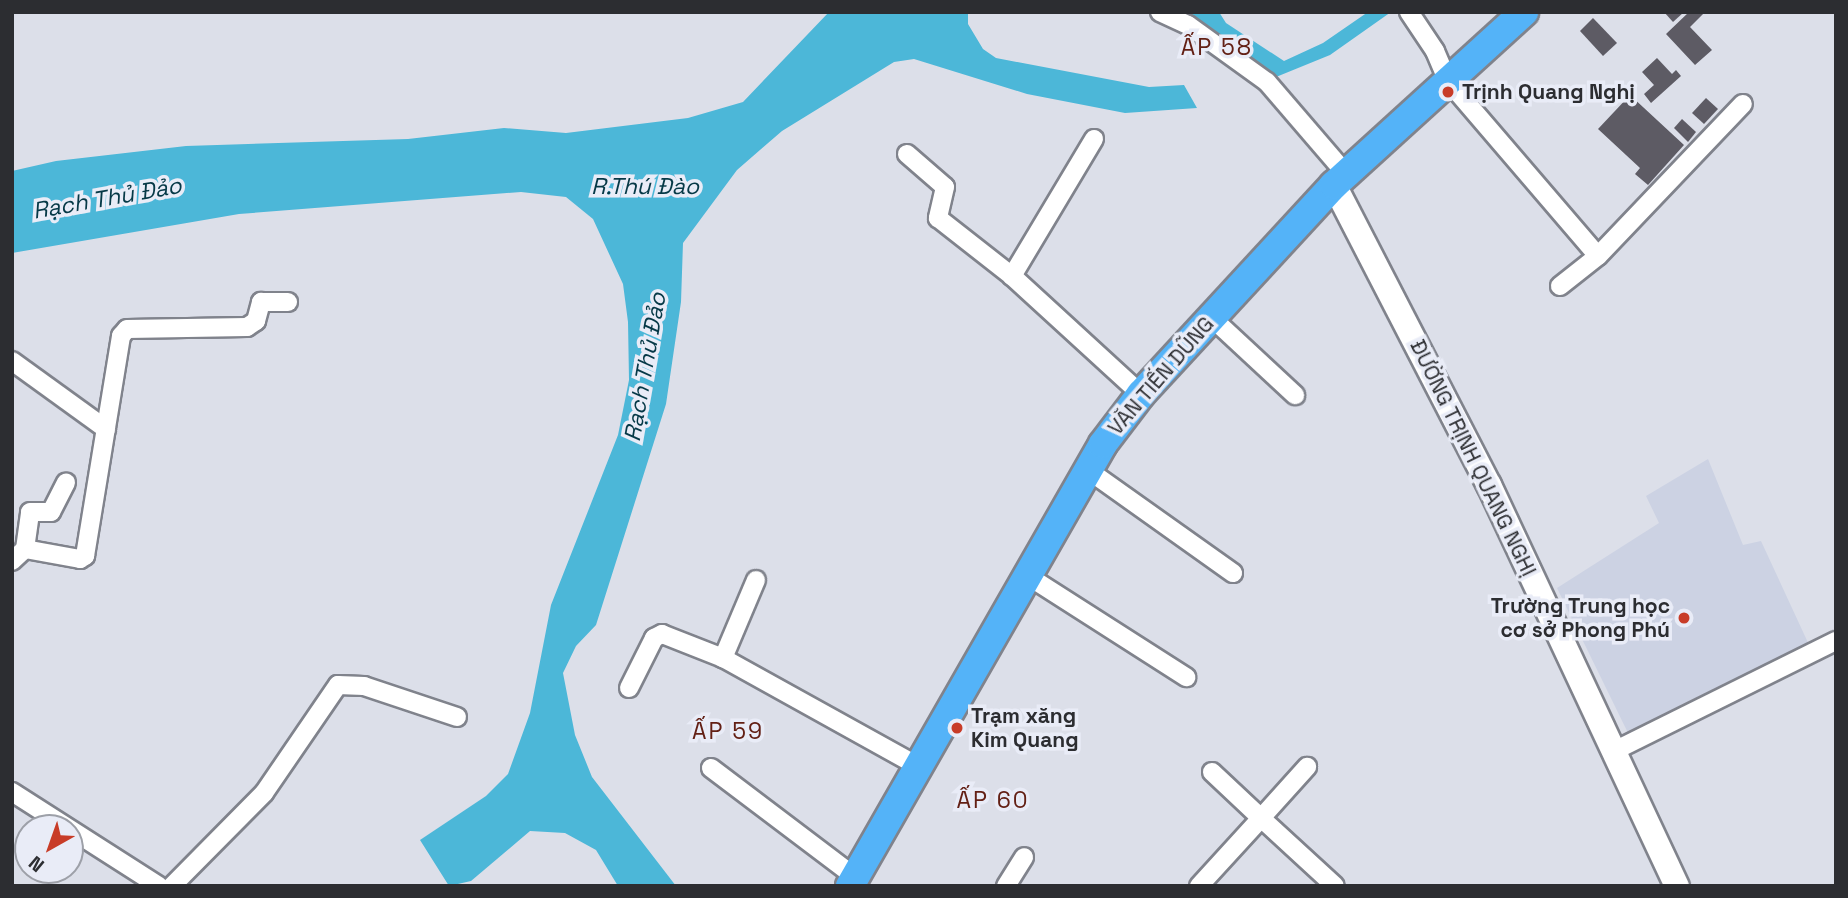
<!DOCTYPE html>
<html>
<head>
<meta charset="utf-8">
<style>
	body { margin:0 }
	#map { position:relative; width:1848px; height:898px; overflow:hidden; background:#dcdfe9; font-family:"Space Grotesk",sans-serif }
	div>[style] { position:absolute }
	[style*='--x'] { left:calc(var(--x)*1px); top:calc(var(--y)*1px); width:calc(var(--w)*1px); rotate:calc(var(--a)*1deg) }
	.built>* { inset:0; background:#ccd2e3 }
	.water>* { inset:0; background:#4cb7d8 }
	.building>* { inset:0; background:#5d5b64 }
	.roads { filter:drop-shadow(2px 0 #80838c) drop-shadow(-2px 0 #80838c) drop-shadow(0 2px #80838c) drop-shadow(0 -2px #80838c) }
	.minor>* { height:18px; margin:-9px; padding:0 9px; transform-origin:9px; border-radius:9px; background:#fff }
	.secondary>* { height:24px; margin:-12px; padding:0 12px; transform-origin:12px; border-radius:12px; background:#fff }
	.trunk>* { height:28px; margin:-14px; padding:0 14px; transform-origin:14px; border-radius:14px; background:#54b3f8 }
	.dots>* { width:19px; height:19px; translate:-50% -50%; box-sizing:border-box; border:4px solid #e9ecf7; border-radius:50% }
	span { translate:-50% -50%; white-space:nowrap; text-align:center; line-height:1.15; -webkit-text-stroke:7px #e9ecf7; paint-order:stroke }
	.poi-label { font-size:21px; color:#2c2d31; font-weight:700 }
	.left { translate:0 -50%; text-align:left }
	.right { translate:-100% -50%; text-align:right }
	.street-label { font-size:21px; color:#2c2d31 }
	.neighbourhood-label { font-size:23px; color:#632015; letter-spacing:2px }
	.water-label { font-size:23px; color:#063947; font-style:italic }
	.frame { position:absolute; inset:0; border:14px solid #2c2d31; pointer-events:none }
	.north { position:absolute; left:14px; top:814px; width:70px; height:70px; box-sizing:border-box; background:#e9ecf7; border:2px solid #9da0a8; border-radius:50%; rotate:220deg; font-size:19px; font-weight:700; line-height:28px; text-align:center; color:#2c2d31 }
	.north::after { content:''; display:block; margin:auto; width:24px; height:32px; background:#c83c28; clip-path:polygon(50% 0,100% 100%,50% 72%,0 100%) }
</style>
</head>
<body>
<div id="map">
	<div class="built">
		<div style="clip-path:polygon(1708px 459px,1743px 545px,1761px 541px,1810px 647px,1629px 735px,1557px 588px,1659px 523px,1646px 496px)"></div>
	</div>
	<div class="water">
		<div style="clip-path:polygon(829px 12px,968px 12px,968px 24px,983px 49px,996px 58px,1149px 87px,1184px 85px,1197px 108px,1125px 113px,1027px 94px,914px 59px,894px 62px,782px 131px,737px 170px,683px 243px,681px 302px,666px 404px,596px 625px,576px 646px,563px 673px,575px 735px,592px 777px,676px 886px,618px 886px,596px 850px,565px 833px,530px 831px,471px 881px,449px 886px,420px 840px,486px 796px,508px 774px,530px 713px,551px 605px,618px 435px,629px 380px,628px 322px,623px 284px,593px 219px,566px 197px,521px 192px,239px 214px,12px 253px,12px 171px,56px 161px,186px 146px,408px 139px,504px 128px,566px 133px,688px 118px,743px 102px)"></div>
		<div style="clip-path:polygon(1183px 12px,1219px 12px,1226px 23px,1284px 61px,1323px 43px,1368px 12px,1391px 12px,1330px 55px,1276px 77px)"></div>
	</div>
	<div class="building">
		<div style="clip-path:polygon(1664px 12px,1684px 12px,1673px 22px)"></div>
		<div style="clip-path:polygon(1689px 12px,1705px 12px,1690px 27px,1712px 50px,1695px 65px,1666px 34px)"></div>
		<div style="clip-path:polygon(1593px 18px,1617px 43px,1603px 56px,1580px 31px)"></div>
		<div style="clip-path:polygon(1657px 58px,1672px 74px,1676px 70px,1681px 76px,1651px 103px,1644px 94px,1654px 85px,1642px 72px)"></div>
		<div style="clip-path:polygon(1630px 95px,1684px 145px,1648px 185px,1635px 174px,1640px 168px,1598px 129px)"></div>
		<div style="clip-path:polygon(1706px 98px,1718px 109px,1704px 124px,1692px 113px)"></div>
		<div style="clip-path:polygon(1682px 119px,1696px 132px,1688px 142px,1674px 128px)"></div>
	</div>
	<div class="roads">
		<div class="minor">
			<div style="--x:1160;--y:12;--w:31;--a:25"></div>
			<div style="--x:1188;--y:25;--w:97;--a:35.8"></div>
			<div style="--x:1267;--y:82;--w:121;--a:49.3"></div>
			<div style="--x:1409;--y:12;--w:47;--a:56.3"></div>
			<div style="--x:1435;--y:51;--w:33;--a:67"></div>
			<div style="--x:1448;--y:81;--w:230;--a:49.4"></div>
			<div style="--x:1094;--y:139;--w:160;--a:120.9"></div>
			<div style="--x:1012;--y:276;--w:175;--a:42.5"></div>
			<div style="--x:907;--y:154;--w:50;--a:41"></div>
			<div style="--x:945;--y:187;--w:32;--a:103"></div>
			<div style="--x:938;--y:218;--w:94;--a:38.1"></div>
			<div style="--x:1560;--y:286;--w:48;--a:-38.3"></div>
			<div style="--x:1598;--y:256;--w:210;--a:-46.4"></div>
			<div style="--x:1211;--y:317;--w:115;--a:42.9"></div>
			<div style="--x:12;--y:361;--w:116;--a:35.9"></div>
			<div style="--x:1088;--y:470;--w:178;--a:35.4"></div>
			<div style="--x:25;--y:549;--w:37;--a:-82"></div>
			<div style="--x:30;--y:512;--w:21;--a:0"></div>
			<div style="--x:51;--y:512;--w:33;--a:-63"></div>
			<div style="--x:12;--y:561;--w:18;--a:-43"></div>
			<div style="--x:25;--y:549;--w:56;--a:10.3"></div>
			<div style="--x:80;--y:559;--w:6;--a:-31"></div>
			<div style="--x:85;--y:556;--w:223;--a:-80.7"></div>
			<div style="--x:121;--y:336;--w:9;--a:-49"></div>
			<div style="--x:127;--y:329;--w:120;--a:-1"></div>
			<div style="--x:247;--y:327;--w:11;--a:-34"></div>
			<div style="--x:256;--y:321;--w:20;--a:-75"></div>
			<div style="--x:261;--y:302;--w:27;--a:0"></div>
			<div style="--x:1028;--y:576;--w:188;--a:32.6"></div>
			<div style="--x:756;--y:580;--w:85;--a:112.9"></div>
			<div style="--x:723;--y:658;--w:225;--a:29"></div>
			<div style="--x:629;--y:688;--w:56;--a:-63.4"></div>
			<div style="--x:654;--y:638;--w:9;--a:-27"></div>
			<div style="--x:662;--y:634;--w:66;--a:21.5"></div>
			<div style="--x:1614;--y:751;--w:248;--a:-26.4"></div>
			<div style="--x:711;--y:768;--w:181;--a:37.1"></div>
			<div style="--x:1212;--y:772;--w:67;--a:43.2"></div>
			<div style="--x:1261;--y:818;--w:69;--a:-48"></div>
			<div style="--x:12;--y:792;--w:174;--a:32.6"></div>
			<div style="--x:172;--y:886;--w:131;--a:-45.3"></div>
			<div style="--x:264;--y:793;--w:131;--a:-55.6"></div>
			<div style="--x:338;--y:685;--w:26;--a:2"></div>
			<div style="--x:364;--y:686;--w:98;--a:18.4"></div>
			<div style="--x:1006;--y:886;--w:34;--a:-58"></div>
			<div style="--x:1199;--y:886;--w:92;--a:-47.6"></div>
			<div style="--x:1261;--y:818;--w:100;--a:42.6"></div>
		</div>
		<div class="secondary">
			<div style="--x:1334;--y:185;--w:338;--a:62.7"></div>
			<div style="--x:1489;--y:485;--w:443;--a:64.9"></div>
		</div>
		<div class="trunk">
			<div style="--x:850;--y:886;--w:509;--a:-60.21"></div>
			<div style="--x:1103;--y:444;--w:63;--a:-52.8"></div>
			<div style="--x:1141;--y:394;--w:284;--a:-47.3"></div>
			<div style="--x:1334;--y:185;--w:257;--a:-42.3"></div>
		</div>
	</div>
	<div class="dots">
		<div style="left:1448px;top:92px;background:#c83c28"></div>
		<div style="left:1684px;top:618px;background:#c83c28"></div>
		<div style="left:957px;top:728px;background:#c83c28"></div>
	</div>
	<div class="poi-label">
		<span class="left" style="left:1462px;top:92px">Trịnh Quang Nghị</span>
		<span class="right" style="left:1670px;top:618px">Trường Trung học<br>cơ sở Phong Phú</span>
		<span class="left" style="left:971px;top:728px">Trạm xăng<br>Kim Quang</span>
	</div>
	<div class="street-label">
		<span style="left:1161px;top:376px;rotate:-49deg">VĂN TIẾN DŨNG</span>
		<span style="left:1473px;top:458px;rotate:64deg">ĐƯỜNG TRỊNH QUANG NGHỊ</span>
	</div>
	<div class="neighbourhood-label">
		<span style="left:1217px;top:47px">ẤP 58</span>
		<span style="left:728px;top:731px">ẤP 59</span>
		<span style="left:993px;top:800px">ẤP 60</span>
	</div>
	<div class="water-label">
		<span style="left:645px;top:186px">R.Thú Đào</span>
		<span style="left:107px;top:198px;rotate:-10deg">Rạch Thủ Đảo</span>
		<span style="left:645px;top:367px;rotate:-80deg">Rạch Thủ Đảo</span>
	</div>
	<div class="frame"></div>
	<div class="north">N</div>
</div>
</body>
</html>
